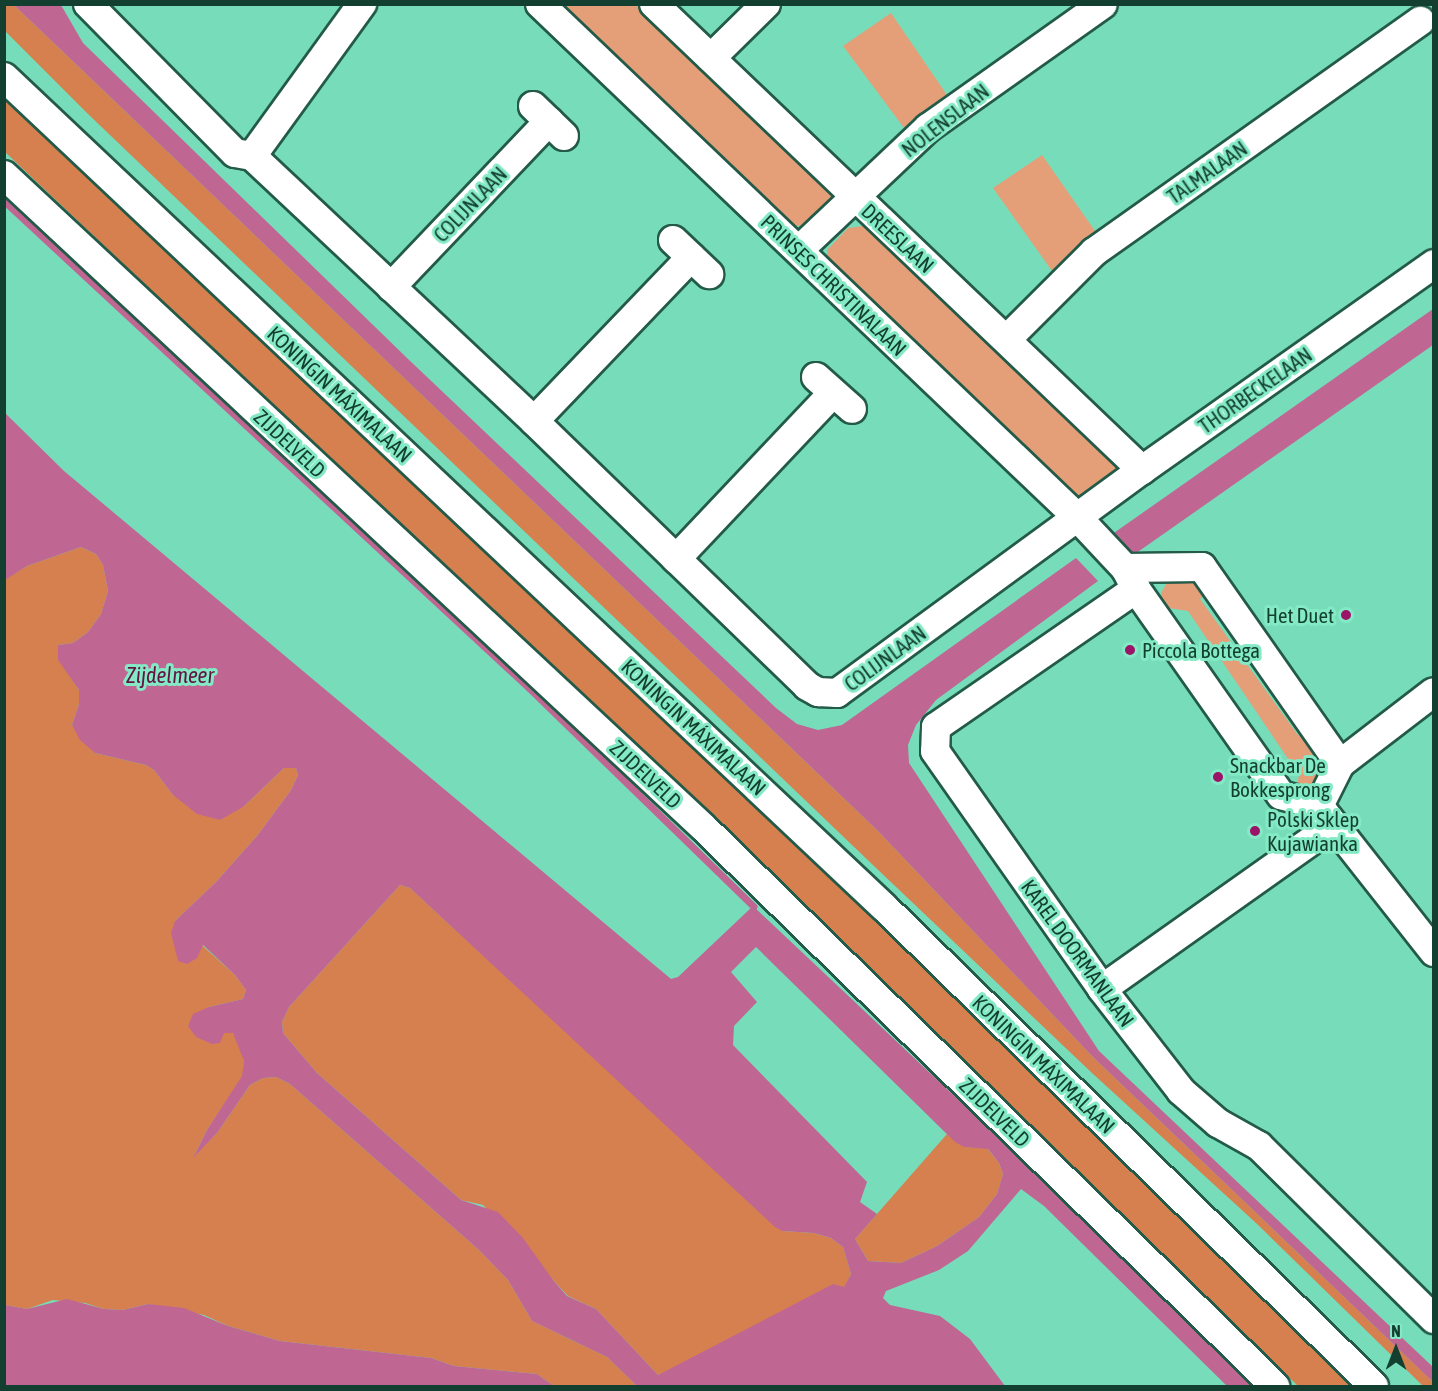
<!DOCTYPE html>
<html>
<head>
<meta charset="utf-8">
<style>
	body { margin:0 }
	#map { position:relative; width:1438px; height:1391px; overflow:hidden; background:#77dcba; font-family:"Asap Condensed",sans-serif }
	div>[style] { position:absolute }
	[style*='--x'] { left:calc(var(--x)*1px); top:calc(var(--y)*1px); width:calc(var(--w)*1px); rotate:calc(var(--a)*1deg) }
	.green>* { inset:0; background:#e49f79 }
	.forest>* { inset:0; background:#d7804f }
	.water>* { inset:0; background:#bf6693 }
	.stream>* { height:7px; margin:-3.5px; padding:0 3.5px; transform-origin:3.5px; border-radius:3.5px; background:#bf6693 }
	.roads { filter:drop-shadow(2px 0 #235a48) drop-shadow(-2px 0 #235a48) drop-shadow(0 2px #235a48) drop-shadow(0 -2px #235a48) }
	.minor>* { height:28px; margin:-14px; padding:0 14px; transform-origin:14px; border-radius:14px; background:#fff }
	.dots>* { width:16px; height:16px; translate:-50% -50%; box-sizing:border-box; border:3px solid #84eac6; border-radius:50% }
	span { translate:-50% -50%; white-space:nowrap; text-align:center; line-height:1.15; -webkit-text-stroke:6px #84eac6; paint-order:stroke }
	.street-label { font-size:21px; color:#133f31 }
	.poi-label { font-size:21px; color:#133f31 }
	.right { translate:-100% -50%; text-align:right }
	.left { translate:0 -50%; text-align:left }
	.water-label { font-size:22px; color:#631242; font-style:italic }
	.frame { position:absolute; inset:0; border:6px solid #133f31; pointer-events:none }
	.north { position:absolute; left:1366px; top:1319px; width:60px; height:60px; -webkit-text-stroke:4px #84eac6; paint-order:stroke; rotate:0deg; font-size:16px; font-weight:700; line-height:24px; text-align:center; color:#133f31 }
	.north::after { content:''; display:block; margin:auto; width:21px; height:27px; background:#133f31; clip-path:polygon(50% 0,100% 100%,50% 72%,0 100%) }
</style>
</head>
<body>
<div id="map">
	<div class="green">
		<div style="clip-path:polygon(559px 5px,638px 5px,840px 198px,812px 224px,788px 227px)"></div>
		<div style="clip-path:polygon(891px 13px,949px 98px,907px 132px,843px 46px)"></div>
		<div style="clip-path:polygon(1042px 155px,1102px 241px,1057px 278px,993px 188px)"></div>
		<div style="clip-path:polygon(870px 225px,1118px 461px,1125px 475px,1080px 502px,827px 264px,827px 250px,848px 228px)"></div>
		<div style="clip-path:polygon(1198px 577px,1205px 595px,1200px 599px,1298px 735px,1311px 737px,1324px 770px,1318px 782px,1296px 791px,1299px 775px,1188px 611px,1162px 607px,1161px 593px,1168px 581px)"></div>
	</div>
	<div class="forest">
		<div style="clip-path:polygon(4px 5px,14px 5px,878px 831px,1093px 1057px,1433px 1382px,1433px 1386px,1423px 1386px,1256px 1223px,1092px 1073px,874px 866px,87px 113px,5px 31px)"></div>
		<div style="clip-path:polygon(4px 98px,876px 916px,1352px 1386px,1298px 1386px,672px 782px,5px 152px)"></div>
		<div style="clip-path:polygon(81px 547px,96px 554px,103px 565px,108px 591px,101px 614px,88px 632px,73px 643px,58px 645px,69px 675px,79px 690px,79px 704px,72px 725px,95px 753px,146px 765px,154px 770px,173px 795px,243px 807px,284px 768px,296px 768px,298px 775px,291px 790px,257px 836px,216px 882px,175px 921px,235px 975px,246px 990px,243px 999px,209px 1007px,224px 1033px,233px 1033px,240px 1045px,244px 1061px,243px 1076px,207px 1130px,194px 1156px,217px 1133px,250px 1085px,263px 1078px,276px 1077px,290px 1084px,479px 1250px,508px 1280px,532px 1321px,607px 1357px,637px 1386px,554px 1386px,537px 1374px,454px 1366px,431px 1358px,280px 1341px,228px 1326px,204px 1315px,148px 1304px,123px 1310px,104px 1309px,85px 1303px,53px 1300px,27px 1309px,5px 1305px,4px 580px,27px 566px)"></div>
		<div style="clip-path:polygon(400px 885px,410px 888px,782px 1231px,814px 1233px,831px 1238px,843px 1247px,851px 1274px,844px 1288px,658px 1375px,596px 1309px,568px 1296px,483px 1205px,461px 1200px,317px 1073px,283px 1033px,282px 1022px,289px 1007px)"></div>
		<div style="clip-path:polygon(947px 1134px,964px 1147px,987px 1148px,999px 1163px,1003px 1174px,997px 1194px,979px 1217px,937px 1246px,901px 1263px,868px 1261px,855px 1239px)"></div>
	</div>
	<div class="water">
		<div style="clip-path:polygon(14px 5px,61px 5px,83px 43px,407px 358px,776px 708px,797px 724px,818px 730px,842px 725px,1076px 558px,1098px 581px,936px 700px,916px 725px,908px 745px,909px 763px,1099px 1051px,1433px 1367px,1433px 1382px,1093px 1057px,878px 831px)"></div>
		<div style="clip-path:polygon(1433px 309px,1433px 345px,1132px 556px,1111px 535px)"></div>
		<div style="clip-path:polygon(evenodd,4px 412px,64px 471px,671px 979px,678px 977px,753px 906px,1000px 1139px,1254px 1386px,1227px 1386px,1044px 1206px,1021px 1189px,968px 1251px,939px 1270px,886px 1291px,883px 1298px,890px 1305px,940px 1316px,970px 1339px,1005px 1386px,637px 1386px,607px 1357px,532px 1321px,508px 1280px,479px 1250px,290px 1084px,276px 1077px,263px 1078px,250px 1085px,217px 1133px,193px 1158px,207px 1130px,242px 1076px,244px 1061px,233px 1033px,224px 1033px,220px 1043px,212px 1044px,196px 1037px,188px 1026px,193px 1014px,209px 1007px,243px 999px,246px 990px,235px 975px,203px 945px,197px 958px,187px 964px,178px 961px,171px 933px,175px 921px,216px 882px,257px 836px,291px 790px,298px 775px,296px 768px,284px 768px,243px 807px,220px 820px,197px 814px,173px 795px,154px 770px,146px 765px,95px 753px,80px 740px,72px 725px,79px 704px,79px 690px,58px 660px,58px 645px,73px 643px,88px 632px,101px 614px,108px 591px,103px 565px,96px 554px,81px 547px,27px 566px,5px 580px,4px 412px,400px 885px,410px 888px,775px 1227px,782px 1231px,814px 1233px,831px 1238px,843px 1247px,851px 1274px,844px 1287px,833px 1284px,658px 1375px,596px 1309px,567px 1296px,553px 1280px,523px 1238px,498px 1212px,461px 1200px,317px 1073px,283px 1033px,282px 1022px,289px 1007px,400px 885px,4px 412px,756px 947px,955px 1142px,964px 1147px,988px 1149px,999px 1163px,1003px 1174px,997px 1194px,979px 1217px,937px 1246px,901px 1263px,868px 1261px,855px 1239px,877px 1214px,860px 1202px,867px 1182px,733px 1045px,734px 1026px,757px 1002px,731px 972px,756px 947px)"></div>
		<div style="clip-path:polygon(67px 1299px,104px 1309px,123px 1310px,148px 1304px,184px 1308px,228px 1326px,280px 1341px,431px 1358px,454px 1366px,537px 1374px,554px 1386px,5px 1386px,5px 1305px,27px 1309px)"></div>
	</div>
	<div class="stream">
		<div style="--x:4;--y:201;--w:716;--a:42.85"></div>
		<div style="--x:529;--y:688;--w:313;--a:44.2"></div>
	</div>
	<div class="roads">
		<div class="minor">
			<div style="--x:88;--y:4;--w:209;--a:45.4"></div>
			<div style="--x:235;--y:153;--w:17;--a:10"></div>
			<div style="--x:252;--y:156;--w:387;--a:43.2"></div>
			<div style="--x:534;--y:421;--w:380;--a:44.1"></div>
			<div style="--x:807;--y:686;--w:13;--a:29"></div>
			<div style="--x:818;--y:692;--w:19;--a:3"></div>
			<div style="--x:837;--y:693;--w:378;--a:-36.2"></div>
			<div style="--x:1142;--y:470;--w:357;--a:-35.2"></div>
			<div style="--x:540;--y:4;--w:744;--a:43.69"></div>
			<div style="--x:1078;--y:518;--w:69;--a:46.8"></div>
			<div style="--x:1125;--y:568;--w:24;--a:62"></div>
			<div style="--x:1136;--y:589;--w:252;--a:54.9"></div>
			<div style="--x:1281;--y:795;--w:40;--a:16"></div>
			<div style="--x:1319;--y:806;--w:186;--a:51.8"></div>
			<div style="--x:654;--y:4;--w:675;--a:43.68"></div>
			<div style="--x:711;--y:58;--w:77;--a:-44.5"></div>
			<div style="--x:4;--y:77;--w:1210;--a:43.33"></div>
			<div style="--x:884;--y:907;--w:685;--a:44.35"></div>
			<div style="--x:533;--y:106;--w:43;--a:44.1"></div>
			<div style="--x:252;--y:156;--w:188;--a:-54.1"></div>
			<div style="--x:4;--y:175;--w:956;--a:43.01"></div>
			<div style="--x:703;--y:827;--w:800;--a:44.34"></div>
			<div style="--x:673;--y:240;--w:50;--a:43.4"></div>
			<div style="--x:799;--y:250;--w:178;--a:-43.4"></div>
			<div style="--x:928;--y:128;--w:214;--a:-35.3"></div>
			<div style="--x:391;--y:287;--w:229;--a:-46.4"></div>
			<div style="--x:1007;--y:339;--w:123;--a:-45"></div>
			<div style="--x:1094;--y:252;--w:400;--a:-35.3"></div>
			<div style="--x:816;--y:377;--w:48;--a:41.6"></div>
			<div style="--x:534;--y:421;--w:227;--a:-46.2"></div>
			<div style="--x:676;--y:559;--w:228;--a:-46.6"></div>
			<div style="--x:1125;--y:568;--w:77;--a:-0.7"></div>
			<div style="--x:1202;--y:567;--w:241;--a:55"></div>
			<div style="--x:1136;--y:589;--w:243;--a:145.4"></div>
			<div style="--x:936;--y:727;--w:24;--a:92"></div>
			<div style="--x:935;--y:751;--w:291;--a:54.9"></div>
			<div style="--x:1102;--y:989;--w:129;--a:52.2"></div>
			<div style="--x:1181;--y:1091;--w:49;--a:40.9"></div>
			<div style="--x:1218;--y:1123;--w:47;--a:29.3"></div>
			<div style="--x:1259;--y:1146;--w:246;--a:44.7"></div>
			<div style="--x:1319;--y:806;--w:47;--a:-63.4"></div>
			<div style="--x:1340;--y:764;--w:118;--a:-37.5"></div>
			<div style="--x:1102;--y:989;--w:284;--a:-35.3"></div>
		</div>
	</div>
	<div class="dots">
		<div style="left:1346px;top:615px;background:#9a1467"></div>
		<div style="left:1130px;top:650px;background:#9a1467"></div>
		<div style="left:1218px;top:777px;background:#9a1467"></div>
		<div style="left:1255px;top:831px;background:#9a1467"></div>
	</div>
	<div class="street-label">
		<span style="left:945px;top:120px;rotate:-38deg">NOLENSLAAN</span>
		<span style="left:1207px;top:172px;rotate:-35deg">TALMALAAN</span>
		<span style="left:470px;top:204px;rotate:-46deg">COLIJNLAAN</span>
		<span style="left:898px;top:238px;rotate:43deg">DREESLAAN</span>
		<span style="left:834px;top:285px;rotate:44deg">PRINSES CHRISTINALAAN</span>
		<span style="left:1255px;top:390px;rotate:-35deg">THORBECKELAAN</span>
		<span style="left:340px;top:394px;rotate:43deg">KONINGIN MÁXIMALAAN</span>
		<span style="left:290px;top:443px;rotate:43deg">ZIJDELVELD</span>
		<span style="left:885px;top:658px;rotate:-36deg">COLIJNLAAN</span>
		<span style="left:694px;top:727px;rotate:43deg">KONINGIN MÁXIMALAAN</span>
		<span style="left:646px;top:774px;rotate:43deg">ZIJDELVELD</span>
		<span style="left:1078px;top:953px;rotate:54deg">KAREL DOORMANLAAN</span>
		<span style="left:1044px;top:1064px;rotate:44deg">KONINGIN MÁXIMALAAN</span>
		<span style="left:995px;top:1112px;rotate:44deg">ZIJDELVELD</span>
	</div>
	<div class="poi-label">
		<span class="right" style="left:1334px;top:615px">Het Duet</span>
		<span class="left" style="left:1142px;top:650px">Piccola Bottega</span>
		<span class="left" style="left:1230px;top:777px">Snackbar De<br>Bokkesprong</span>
		<span class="left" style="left:1267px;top:831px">Polski Sklep<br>Kujawianka</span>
	</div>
	<div class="water-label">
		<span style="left:170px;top:676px">Zijdelmeer</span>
	</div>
	<div class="frame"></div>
	<div class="north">N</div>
</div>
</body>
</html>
